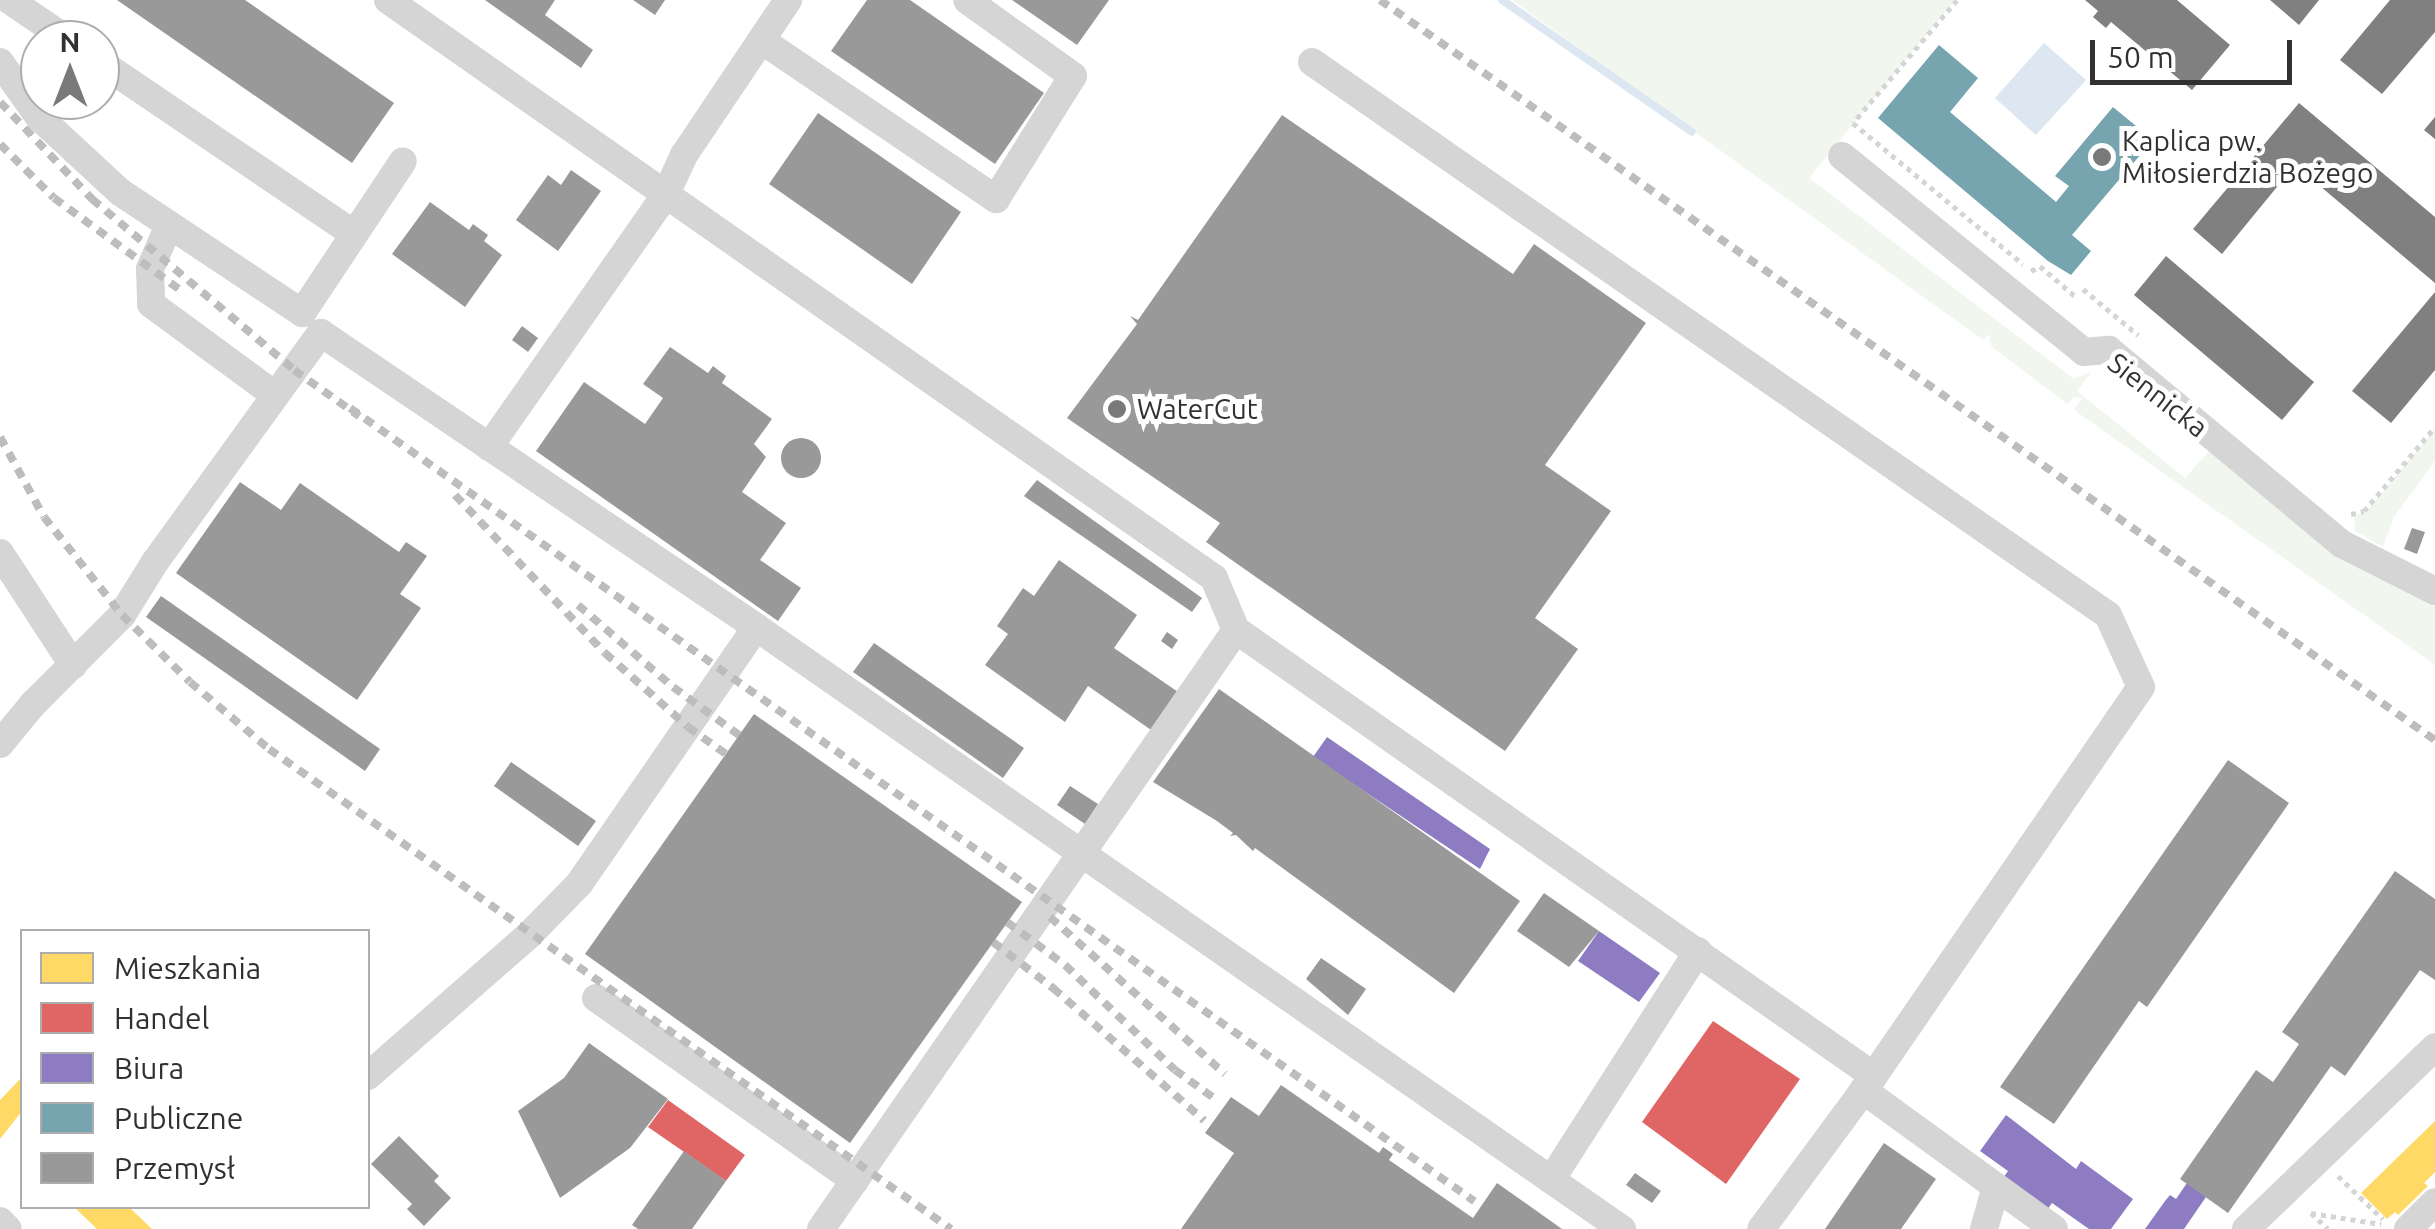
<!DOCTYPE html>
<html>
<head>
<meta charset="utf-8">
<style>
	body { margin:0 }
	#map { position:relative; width:2435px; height:1229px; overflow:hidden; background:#fff; font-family:Ubuntu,sans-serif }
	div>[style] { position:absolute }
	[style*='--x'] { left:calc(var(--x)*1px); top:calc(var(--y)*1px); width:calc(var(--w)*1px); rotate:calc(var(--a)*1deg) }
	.green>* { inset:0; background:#f1f6ee }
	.water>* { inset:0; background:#dce7f2 }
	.homes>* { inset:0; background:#ffd966 }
	.shops>* { inset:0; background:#e06666 }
	.offices>* { inset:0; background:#8e7cc3 }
	.public>* { inset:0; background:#76a5af }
	.industry>* { inset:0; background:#999 }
	.round { border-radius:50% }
	.stream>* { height:8px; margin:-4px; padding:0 4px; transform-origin:4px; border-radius:4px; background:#dce7f2 }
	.building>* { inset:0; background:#808080 }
	.path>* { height:5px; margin-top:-2.5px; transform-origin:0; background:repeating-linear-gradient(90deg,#d5d5d5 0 5px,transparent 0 10px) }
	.minor>* { height:28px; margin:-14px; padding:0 14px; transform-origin:14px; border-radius:14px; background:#d5d5d5 }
	.rail>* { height:8px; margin-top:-4px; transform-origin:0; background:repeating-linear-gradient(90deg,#bdbdbd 0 10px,transparent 0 18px) }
	.dots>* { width:28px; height:28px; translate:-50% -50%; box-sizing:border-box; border:5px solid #fff; border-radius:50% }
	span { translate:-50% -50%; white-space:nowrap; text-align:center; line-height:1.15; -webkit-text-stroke:10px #fff; paint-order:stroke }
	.poi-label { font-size:28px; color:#313131 }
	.left { translate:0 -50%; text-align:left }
	.street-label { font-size:28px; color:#313131 }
	.legend { position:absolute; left:20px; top:929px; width:350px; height:280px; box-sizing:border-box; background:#fff; border:2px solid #adadad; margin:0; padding:12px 18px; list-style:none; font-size:30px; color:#313131 }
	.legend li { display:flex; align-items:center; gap:20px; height:50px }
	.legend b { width:50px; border:2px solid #adadad }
	.north { position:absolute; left:20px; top:20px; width:100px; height:100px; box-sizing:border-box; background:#fff; border:2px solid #adadad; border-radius:50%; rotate:0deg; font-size:28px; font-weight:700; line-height:40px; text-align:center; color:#313131 }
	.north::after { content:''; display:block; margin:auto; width:35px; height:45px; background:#797979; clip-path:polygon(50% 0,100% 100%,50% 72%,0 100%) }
	.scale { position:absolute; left:2090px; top:40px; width:202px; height:45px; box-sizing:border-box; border:5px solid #313131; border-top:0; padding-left:12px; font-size:30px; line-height:35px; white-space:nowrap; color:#313131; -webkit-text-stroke:8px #fff; paint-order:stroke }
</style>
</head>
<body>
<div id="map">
	<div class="green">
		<div style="clip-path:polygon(1512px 0,1955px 0,1809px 178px,2074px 379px,2092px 371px,2077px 391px,2185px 478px,2209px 451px,2334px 555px,2435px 605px,2435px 665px,2074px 410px,2082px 398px,2074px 397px,2067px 404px,1991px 346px,1989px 334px,1983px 340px)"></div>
		<div style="clip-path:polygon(2435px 429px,2435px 461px,2394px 517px,2383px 547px,2355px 531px,2354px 515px,2365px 513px)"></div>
	</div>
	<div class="water">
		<div style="clip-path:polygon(2044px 43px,2086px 80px,2036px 135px,1995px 98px)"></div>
	</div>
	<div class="homes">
		<div style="clip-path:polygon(22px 1077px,22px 1111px,0 1139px,0 1100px)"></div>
		<div style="clip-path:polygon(2435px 1121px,2435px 1172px,2424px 1183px,2428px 1186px,2398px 1215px,2395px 1212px,2387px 1219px,2361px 1193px)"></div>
		<div style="clip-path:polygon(73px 1206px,128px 1206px,152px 1229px,97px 1229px)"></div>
	</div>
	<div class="shops">
		<div style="clip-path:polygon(1713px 1021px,1800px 1079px,1726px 1184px,1642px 1122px)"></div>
		<div style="clip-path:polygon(668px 1100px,745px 1155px,726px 1181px,648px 1127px)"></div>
	</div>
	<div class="offices">
		<div style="clip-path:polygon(1327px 737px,1490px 849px,1480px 869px,1313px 757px)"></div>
		<div style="clip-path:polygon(1599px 931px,1660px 973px,1639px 1002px,1578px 961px)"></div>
		<div style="clip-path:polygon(2006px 1115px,2076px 1169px,2081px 1161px,2133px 1199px,2111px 1229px,2089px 1229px,2052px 1203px,2045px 1213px,2001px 1181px,2008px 1171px,1980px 1151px)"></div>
		<div style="clip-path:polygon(2187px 1183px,2206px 1197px,2184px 1229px,2145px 1229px,2165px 1201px,2170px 1195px,2176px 1199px)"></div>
	</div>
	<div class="public">
		<div style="clip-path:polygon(1939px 45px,1978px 78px,1950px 112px,2056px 202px,2069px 186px,2055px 176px,2113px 107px,2153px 140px,2072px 235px,2091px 251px,2071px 275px,2048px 261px,1878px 118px)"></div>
	</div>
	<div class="industry">
		<div style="clip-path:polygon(117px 0,245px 0,394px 103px,352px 163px)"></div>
		<div style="clip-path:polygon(485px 0,555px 0,545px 15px,593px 50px,581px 68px)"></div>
		<div style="clip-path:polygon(633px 0,665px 0,655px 15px)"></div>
		<div style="clip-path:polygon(867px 0,910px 0,1044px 93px,995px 164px,831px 51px)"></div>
		<div style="clip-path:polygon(1012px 0,1109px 0,1077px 45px)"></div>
		<div style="clip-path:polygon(818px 113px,961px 212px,912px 284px,769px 184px)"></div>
		<div style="clip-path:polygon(1282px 115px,1513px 274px,1534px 244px,1646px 323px,1545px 465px,1611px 511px,1535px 618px,1578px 649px,1505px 751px,1206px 542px,1220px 523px,1067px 418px,1137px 324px,1130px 316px,1138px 320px)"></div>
		<div style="clip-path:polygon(571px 170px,601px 191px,558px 251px,516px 220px,548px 175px,561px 185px)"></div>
		<div style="clip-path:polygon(430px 202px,469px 230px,473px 224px,488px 235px,484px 241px,502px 255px,465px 307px,392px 254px)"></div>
		<div style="clip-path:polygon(522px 326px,538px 338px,528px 352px,512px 340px)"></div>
		<div style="clip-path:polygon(670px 347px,708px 373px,713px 366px,726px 376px,722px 383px,772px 419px,754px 444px,766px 457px,742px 492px,786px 523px,760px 560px,801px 588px,778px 621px,536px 451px,584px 382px,645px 424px,663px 398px,643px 384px)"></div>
		<div class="round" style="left:781px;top:438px;width:40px;height:40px"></div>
		<div style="clip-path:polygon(1037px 480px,1202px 598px,1192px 612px,1024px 496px)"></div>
		<div style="clip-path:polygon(240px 482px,281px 510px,300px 483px,399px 552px,406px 542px,427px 556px,400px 594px,421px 608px,357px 700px,176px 573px)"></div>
		<div style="clip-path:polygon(2412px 528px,2425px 532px,2417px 554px,2404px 549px)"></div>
		<div style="clip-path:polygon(1059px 560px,1137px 615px,1114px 648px,1181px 694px,1154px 732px,1088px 686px,1065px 722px,985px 665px,1008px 634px,997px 626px,1023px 588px,1034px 596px)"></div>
		<div style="clip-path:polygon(161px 596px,380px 749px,365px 771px,146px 617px)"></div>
		<div style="clip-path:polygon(1167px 632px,1178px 640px,1172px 649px,1161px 641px)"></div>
		<div style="clip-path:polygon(874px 643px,1024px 748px,1003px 778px,853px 672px)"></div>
		<div style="clip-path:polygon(1219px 689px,1520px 901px,1454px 993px,1255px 848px,1253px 851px,1236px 835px,1230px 836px,1233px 833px,1217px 821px,1153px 782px)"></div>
		<div style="clip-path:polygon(754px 714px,1022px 902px,850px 1143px,585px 954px)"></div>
		<div style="clip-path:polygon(2228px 760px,2289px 803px,2147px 1007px,2139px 1001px,2054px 1124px,2000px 1087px)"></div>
		<div style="clip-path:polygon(511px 762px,596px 821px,578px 846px,494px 786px)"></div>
		<div style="clip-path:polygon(1070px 786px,1098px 804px,1085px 824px,1057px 805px)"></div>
		<div style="clip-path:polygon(2395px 871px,2435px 899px,2435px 980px,2420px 970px,2345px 1076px,2331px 1066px,2228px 1213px,2180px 1179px,2256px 1070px,2273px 1082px,2278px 1075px,2299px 1044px,2282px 1032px)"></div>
		<div style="clip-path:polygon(1544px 893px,1599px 931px,1569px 967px,1517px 931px)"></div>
		<div style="clip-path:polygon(1321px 958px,1366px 989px,1348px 1015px,1306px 979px)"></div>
		<div style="clip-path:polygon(589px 1043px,668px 1099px,630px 1148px,560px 1198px,518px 1111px,564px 1078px)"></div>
		<div style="clip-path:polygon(1281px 1085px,1379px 1153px,1383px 1147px,1393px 1154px,1389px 1160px,1473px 1218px,1497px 1183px,1562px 1229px,1181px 1229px,1234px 1153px,1205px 1133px,1231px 1097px,1259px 1116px)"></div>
		<div style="clip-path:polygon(399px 1136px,439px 1176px,434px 1181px,451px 1198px,424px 1226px,407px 1209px,412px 1204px,371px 1164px)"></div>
		<div style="clip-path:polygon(1884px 1143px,1936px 1179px,1901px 1229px,1825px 1229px)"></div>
		<div style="clip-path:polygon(684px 1151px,726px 1181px,692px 1229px,638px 1229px,632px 1225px)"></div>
		<div style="clip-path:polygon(1635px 1173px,1661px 1191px,1652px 1203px,1626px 1185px)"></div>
	</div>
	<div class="stream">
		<div style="--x:1502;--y:0;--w:231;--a:34.8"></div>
	</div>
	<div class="building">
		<div style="clip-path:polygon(2085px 0,2177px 0,2230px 45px,2192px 90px,2111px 22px,2106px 28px,2093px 17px,2098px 11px)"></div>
		<div style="clip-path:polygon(2270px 0,2319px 0,2299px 25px)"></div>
		<div style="clip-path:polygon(2390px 0,2435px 0,2435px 32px,2382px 94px,2340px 60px)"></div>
		<div style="clip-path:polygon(2299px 103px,2435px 217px,2435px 283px,2295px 165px,2222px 254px,2193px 229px)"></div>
		<div style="clip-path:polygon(2435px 117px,2435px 139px,2424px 130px)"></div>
		<div style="clip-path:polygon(2166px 256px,2314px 382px,2282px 420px,2134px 295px)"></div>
		<div style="clip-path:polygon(2435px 292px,2435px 370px,2391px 423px,2352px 391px)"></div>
	</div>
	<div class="path">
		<div style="--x:1957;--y:0;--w:161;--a:130.2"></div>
		<div style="--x:1853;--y:123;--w:221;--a:39.7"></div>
		<div style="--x:2031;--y:271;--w:10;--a:-29"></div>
		<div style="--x:2040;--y:266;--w:48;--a:40.7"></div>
		<div style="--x:2083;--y:289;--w:72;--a:39.9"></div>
		<div style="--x:2351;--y:514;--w:13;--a:-13"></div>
		<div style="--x:2364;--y:511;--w:110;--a:-49.8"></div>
		<div style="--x:2338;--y:1176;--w:62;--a:43.7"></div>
		<div style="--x:2311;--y:1213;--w:71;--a:8.9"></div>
		<div style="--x:2311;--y:1213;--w:23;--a:43"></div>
	</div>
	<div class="minor">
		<div style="--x:9;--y:0;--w:71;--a:34.1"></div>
		<div style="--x:388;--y:0;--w:1008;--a:34.98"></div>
		<div style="--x:1214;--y:578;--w:56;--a:67.1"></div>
		<div style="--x:1236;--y:630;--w:778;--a:34.96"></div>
		<div style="--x:761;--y:40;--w:284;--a:34.1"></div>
		<div style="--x:996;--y:199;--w:145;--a:-58"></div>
		<div style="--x:1073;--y:76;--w:130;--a:-144.4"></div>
		<div style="--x:0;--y:62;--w:67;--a:54.7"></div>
		<div style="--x:39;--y:117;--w:110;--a:42.8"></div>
		<div style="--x:120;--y:192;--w:219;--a:33.6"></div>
		<div style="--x:302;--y:313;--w:182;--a:-56.4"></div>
		<div style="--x:100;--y:62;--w:307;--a:34.1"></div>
		<div style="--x:1312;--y:62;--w:969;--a:34.79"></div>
		<div style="--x:2108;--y:615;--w:79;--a:65.4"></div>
		<div style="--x:2141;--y:687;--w:472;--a:124.5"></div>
		<div style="--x:1874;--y:1076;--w:190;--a:126.4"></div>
		<div style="--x:1842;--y:156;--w:311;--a:39"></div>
		<div style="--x:2084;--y:352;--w:25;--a:-5"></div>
		<div style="--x:2109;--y:350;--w:303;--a:39.8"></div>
		<div style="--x:2342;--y:544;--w:104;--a:26.8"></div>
		<div style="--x:169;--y:225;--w:48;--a:113.4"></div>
		<div style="--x:150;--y:269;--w:35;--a:88"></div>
		<div style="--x:151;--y:304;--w:154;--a:36.3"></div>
		<div style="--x:489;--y:447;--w:309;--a:-55"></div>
		<div style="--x:666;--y:194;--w:43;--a:-65.2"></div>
		<div style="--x:684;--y:155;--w:187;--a:-56.1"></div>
		<div style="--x:0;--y:553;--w:134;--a:56.9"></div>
		<div style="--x:0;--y:744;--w:52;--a:-50.5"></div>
		<div style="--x:33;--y:704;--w:126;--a:-45"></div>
		<div style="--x:122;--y:615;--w:62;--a:-58.1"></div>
		<div style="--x:155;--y:562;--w:283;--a:-54.1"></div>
		<div style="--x:321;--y:333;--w:525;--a:34.05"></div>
		<div style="--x:756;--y:627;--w:1055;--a:34.81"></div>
		<div style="--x:596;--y:998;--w:317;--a:35.2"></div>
		<div style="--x:368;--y:1076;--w:215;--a:-41.2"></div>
		<div style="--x:530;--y:934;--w:70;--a:-45.6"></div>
		<div style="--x:579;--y:884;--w:312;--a:-55.4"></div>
		<div style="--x:1863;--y:1090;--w:236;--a:36"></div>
		<div style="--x:1551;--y:1180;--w:272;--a:-57.3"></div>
		<div style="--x:0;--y:1221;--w:11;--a:45"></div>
		<div style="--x:821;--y:1229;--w:729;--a:-55.28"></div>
		<div style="--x:1984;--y:1229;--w:44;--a:-74.1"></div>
		<div style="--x:2246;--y:1229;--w:262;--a:-43.9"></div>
		<div style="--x:2408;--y:1229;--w:38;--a:-45"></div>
	</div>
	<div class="rail">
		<div style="--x:1380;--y:0;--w:1289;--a:35.05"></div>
		<div style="--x:0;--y:102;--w:134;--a:46.5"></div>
		<div style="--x:92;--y:199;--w:265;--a:40.2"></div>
		<div style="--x:294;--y:370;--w:80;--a:35.3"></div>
		<div style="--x:0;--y:144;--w:76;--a:45"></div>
		<div style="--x:54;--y:198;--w:155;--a:36.1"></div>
		<div style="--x:350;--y:408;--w:1376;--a:35.2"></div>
		<div style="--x:0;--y:437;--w:91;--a:61.2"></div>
		<div style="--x:44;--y:517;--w:125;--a:51.5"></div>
		<div style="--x:122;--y:615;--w:95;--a:44.6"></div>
		<div style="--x:190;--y:682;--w:104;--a:40.3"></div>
		<div style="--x:269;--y:749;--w:834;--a:35.14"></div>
		<div style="--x:455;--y:495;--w:218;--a:46.5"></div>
		<div style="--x:605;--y:653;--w:111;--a:41.7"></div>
		<div style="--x:688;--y:727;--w:47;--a:35.4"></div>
		<div style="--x:578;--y:605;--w:125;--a:40.8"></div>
		<div style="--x:673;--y:687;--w:82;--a:36"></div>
		<div style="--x:1050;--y:917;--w:235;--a:41.9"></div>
		<div style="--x:1007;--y:922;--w:72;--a:36.6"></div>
		<div style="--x:1065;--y:965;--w:152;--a:43.7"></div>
		<div style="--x:1175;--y:1070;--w:53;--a:35.8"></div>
		<div style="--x:993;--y:942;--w:76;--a:37.5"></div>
		<div style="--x:1053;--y:988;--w:201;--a:41.2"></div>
	</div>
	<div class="dots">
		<div style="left:2102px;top:157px;background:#797979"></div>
		<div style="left:1117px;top:409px;background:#797979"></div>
	</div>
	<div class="poi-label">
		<span class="left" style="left:2122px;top:157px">Kaplica pw.<br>Miłosierdzia Bożego</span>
		<span class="left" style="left:1137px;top:409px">WaterCut</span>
	</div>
	<div class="street-label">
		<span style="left:2158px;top:395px;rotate:38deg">Siennicka</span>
	</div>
	<ul class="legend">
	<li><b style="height:28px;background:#ffd966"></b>Mieszkania</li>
	<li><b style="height:28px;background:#e06666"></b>Handel</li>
	<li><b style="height:28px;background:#8e7cc3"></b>Biura</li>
	<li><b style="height:28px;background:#76a5af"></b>Publiczne</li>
	<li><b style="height:28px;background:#999"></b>Przemysł</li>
	</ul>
	<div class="north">N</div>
	<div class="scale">50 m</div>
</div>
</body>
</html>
